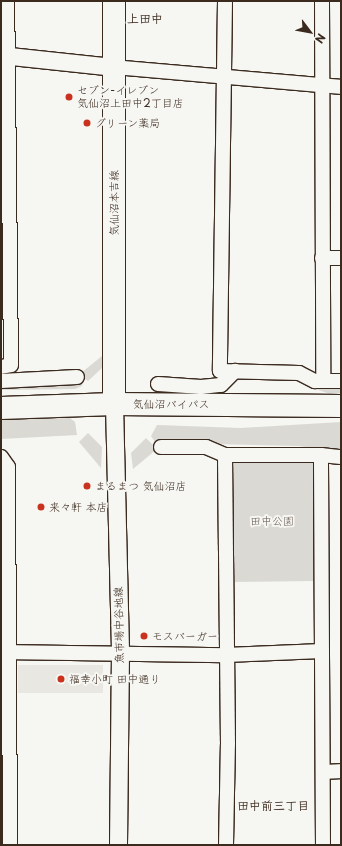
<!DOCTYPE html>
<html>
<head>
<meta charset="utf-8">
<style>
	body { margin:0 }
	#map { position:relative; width:342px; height:846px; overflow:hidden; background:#f6f6f2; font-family:"Playpen Sans","Klee One",sans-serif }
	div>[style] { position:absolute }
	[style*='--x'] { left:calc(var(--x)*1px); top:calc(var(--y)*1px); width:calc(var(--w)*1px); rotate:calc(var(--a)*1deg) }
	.built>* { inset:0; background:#e8e7e2 }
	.green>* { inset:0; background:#dad9d3 }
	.roads { filter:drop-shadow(1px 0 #3b2a1e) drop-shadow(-1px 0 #3b2a1e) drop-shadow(0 1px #3b2a1e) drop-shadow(0 -1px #3b2a1e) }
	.minor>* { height:14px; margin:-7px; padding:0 7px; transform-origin:7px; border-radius:7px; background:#f6f6f2 }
	.tertiary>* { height:17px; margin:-8.5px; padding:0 8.5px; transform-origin:8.5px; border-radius:8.5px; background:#f6f6f2 }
	.primary>* { height:22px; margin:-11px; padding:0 11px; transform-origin:11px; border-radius:11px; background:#f6f6f2 }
	.trunk>* { height:22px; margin:-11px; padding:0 11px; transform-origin:11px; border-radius:11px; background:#f6f6f2 }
	.dots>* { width:11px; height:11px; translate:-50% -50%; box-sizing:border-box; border:2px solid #f6f6f2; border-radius:50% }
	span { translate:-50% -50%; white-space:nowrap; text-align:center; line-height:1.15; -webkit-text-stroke:4px #f6f6f2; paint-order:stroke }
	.poi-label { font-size:11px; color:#3b2a1e }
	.left { translate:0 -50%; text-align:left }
	.street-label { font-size:11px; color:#3b2a1e }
	.park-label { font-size:11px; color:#63564b }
	.neighbourhood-label { font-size:12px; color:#3b2a1e; font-weight:700 }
	.frame { position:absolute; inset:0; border:2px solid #3b2a1e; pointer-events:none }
	.north { position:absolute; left:290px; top:12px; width:40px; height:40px; -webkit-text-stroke:3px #f6f6f2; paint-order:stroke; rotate:122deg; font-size:11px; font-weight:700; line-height:16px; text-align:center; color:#3b2a1e }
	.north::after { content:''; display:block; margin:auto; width:14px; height:18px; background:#3b2a1e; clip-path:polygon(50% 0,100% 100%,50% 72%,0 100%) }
</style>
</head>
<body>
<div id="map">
	<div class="built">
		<div style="clip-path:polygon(18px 665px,103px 665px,103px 693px,18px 693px)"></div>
	</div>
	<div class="green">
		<div style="clip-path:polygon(102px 356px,102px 368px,88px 381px,84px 378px,81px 373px)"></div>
		<div style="clip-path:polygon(80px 380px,83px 382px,82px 386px,75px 389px,1px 390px,1px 386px,68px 385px)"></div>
		<div style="clip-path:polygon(341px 385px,341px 393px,330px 394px,310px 387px)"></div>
		<div style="clip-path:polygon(70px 418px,75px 422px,77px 435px,1px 439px,1px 420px)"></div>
		<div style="clip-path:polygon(341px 422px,341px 452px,299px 446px,166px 443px,157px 445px,151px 436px,157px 425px,241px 428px)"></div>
		<div style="clip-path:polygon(88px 433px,102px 447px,101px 468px,79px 442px)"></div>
		<div style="clip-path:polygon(146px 438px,157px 449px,133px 469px,131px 453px)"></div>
		<div style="clip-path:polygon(229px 461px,316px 461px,314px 581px,229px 582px)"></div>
	</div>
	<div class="roads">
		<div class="minor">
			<div style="--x:225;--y:1;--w:370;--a:90.8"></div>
			<div style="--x:220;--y:371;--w:79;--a:1.5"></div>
			<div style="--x:299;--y:373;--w:18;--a:27"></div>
			<div style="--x:315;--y:381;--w:26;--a:0"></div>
			<div style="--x:322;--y:1;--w:380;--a:89.8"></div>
			<div style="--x:113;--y:67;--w:229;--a:5"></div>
			<div style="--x:322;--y:258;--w:19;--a:0"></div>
			<div style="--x:1;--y:367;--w:10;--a:-11"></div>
			<div style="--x:11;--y:365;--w:364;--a:-90.6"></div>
			<div style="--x:1;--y:381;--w:76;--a:-3"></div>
			<div style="--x:158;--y:384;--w:43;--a:4"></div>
			<div style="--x:201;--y:387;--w:20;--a:-6"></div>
			<div style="--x:221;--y:385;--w:20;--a:-45"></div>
			<div style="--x:161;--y:447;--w:45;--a:0"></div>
			<div style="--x:206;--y:447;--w:21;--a:23"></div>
			<div style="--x:1;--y:457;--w:12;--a:55"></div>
			<div style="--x:8;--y:467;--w:378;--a:89.7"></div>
			<div style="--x:1;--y:652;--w:225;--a:0.8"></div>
			<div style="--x:226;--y:655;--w:96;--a:-2.4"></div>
			<div style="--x:323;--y:772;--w:18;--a:-3"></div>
			<div style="--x:226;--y:845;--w:101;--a:-88.9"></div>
			<div style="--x:228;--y:744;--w:289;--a:-90.6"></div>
			<div style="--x:225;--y:455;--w:96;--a:0"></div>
			<div style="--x:323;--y:845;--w:390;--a:-90.3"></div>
			<div style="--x:321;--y:455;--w:20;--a:6"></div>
		</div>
		<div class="tertiary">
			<div style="--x:1;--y:55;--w:113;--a:6.1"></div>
			<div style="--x:114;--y:404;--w:249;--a:88.6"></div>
			<div style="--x:120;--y:653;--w:192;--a:90.6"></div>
		</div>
		<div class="primary">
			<div style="--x:114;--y:1;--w:403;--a:90"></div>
		</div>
		<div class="trunk">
			<div style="--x:1;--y:408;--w:113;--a:-2"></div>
			<div style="--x:114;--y:404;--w:227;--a:0.5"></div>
		</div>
	</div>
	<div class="dots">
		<div style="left:69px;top:97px;background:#c8321e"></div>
		<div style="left:87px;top:123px;background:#c8321e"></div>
		<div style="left:87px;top:486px;background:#c8321e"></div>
		<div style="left:41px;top:507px;background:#c8321e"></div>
		<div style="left:144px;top:636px;background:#c8321e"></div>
		<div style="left:61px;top:679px;background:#c8321e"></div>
	</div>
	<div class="poi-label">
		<span class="left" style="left:77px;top:97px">セブン-イレブン<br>気仙沼上田中2丁目店</span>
		<span class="left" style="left:95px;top:123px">グリーン薬局</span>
		<span class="left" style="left:95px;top:486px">まるまつ 気仙沼店</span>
		<span class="left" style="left:49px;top:507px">来々軒 本店</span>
		<span class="left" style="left:152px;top:636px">モスバーガー</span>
		<span class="left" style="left:69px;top:679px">福幸小町 田中通り</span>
	</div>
	<div class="street-label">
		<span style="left:114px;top:203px;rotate:-90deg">気仙沼本吉線</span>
		<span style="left:171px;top:404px">気仙沼バイパス</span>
		<span style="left:119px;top:625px;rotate:-91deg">魚市場中谷地線</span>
	</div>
	<div class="park-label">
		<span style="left:272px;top:521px">田中公園</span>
	</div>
	<div class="neighbourhood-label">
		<span style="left:145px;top:19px">上田中</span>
		<span style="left:273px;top:806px">田中前三丁目</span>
	</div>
	<div class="frame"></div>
	<div class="north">N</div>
</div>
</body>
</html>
